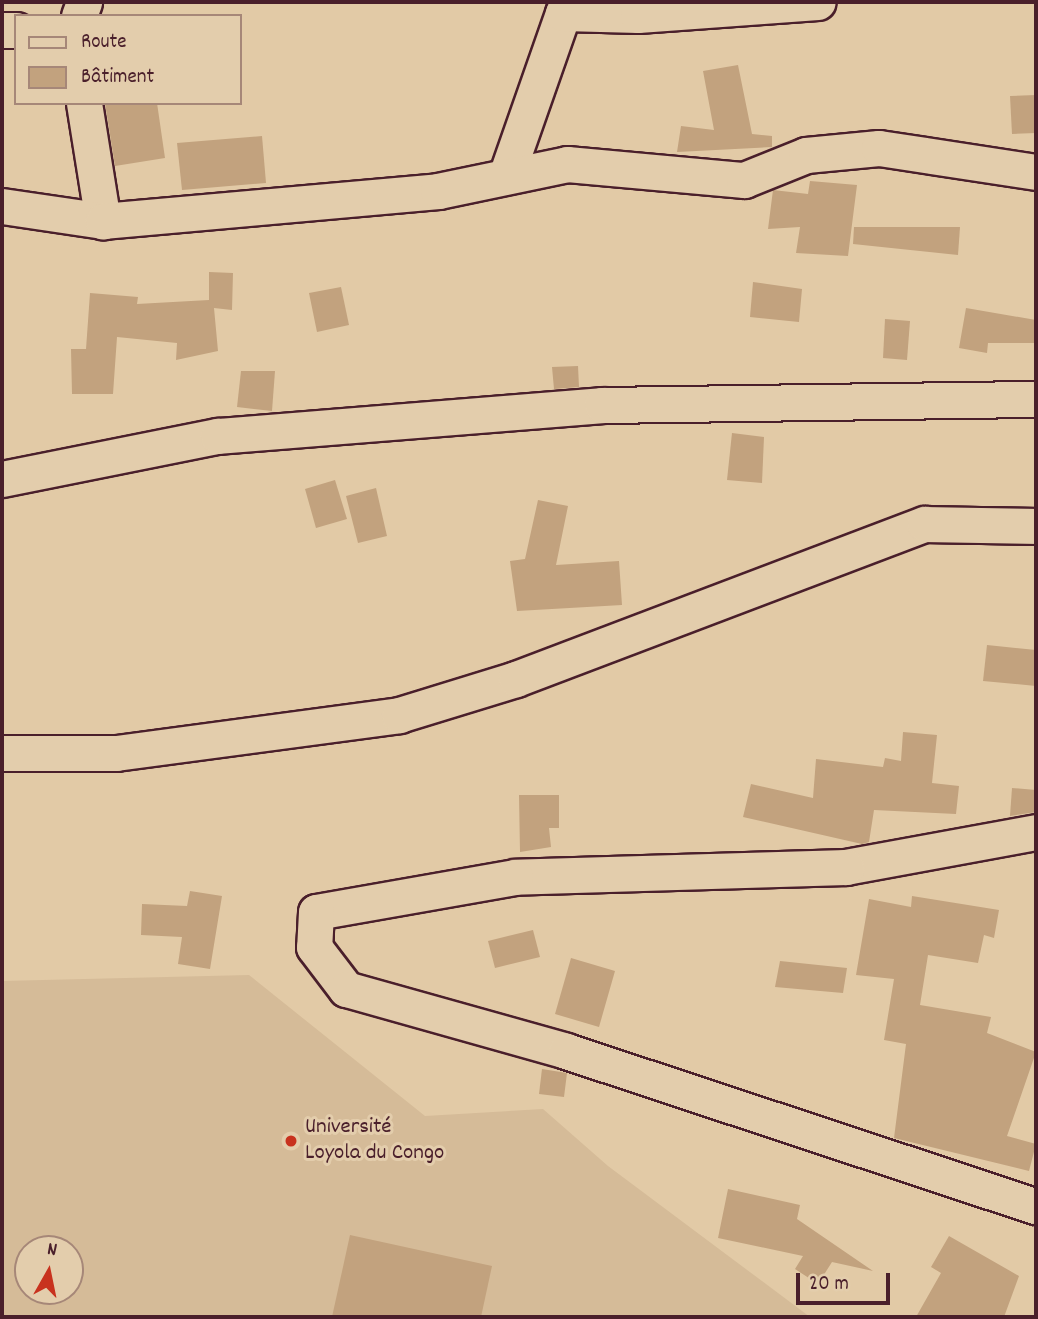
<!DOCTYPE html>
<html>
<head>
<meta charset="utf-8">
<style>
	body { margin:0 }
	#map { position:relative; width:1038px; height:1319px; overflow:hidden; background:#e2caa6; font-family:Dekko,sans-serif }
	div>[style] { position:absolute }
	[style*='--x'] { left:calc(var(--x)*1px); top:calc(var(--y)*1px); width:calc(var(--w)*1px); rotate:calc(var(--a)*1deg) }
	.built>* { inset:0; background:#d5bb98 }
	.building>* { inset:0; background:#c2a27e }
	.roads { filter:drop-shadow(2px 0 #4a1f2b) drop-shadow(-2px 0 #4a1f2b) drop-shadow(0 2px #4a1f2b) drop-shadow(0 -2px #4a1f2b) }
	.minor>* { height:35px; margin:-17.5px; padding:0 17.5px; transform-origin:17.5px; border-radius:17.5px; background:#e3cdac }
	.dots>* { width:19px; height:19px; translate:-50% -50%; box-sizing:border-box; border:4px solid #e3cdac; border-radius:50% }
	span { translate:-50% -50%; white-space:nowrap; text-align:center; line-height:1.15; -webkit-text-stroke:6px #e3cdac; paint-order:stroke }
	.poi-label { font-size:23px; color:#4a1f2b }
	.left { translate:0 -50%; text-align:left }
	.frame { position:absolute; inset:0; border:4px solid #4a1f2b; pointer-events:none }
	.legend { position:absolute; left:14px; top:14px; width:228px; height:91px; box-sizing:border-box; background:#e3cdac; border:2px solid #a68778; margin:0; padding:9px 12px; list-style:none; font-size:21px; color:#4a1f2b }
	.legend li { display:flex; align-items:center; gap:14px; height:35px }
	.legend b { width:35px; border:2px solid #a68778 }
	.north { position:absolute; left:14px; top:1235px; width:70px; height:70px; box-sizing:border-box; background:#e3cdac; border:2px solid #a68778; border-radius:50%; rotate:9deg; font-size:19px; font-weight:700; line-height:28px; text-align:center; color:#4a1f2b }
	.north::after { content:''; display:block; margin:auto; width:24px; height:32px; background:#c8321e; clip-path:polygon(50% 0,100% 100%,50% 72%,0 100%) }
	.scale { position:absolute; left:796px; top:1273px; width:94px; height:32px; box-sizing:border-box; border:4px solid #4a1f2b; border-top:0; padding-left:9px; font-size:21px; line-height:24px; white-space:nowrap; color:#4a1f2b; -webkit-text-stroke:5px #e3cdac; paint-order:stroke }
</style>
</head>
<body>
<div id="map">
	<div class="built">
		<div style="clip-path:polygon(evenodd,249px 975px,425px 1116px,543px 1109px,608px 1166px,810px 1317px,2px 1317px,2px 981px,249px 975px,28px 1249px,70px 1249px,70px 1291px,28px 1291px,28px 1249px)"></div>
	</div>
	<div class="building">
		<div style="clip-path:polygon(738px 65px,752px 134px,772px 136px,772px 147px,677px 152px,681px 126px,714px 130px,703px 71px)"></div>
		<div style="clip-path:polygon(1036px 95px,1036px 133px,1012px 134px,1010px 96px)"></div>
		<div style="clip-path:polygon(105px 103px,157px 103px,165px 158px,115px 166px)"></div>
		<div style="clip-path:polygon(262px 136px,266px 183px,182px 190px,177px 143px)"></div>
		<div style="clip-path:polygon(810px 181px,857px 185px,848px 256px,796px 253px,800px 227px,768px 229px,773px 190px,808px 194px)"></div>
		<div style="clip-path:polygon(854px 227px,960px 227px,958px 255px,853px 244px)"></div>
		<div style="clip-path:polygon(209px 272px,233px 273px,232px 310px,214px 308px,218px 351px,176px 360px,177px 343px,117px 337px,113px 394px,72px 394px,71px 349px,86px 349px,90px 293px,138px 297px,137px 304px,209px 300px)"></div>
		<div style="clip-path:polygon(753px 282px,802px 289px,799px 322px,750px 317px)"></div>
		<div style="clip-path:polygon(341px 287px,349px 325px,317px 332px,309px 293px)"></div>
		<div style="clip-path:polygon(966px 308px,1036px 320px,1036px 343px,988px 343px,987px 353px,959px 348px)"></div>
		<div style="clip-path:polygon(885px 319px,910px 321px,907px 360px,883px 358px)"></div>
		<div style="clip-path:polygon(578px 366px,579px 387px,554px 389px,552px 367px)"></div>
		<div style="clip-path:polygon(241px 371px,275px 371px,272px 411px,237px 407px)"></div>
		<div style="clip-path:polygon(732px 433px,764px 437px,762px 483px,727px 480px)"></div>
		<div style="clip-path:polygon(335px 480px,347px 519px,316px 528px,305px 489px)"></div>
		<div style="clip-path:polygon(376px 488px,387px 536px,358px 543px,346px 496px)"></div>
		<div style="clip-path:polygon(538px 500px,568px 506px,556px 565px,619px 561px,622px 605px,517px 611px,510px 561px,525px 559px)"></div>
		<div style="clip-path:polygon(987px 645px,1036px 650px,1036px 686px,983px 681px)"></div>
		<div style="clip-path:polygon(903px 732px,937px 735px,932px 783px,959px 786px,956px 814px,874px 810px,869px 842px,862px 844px,743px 817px,751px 784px,813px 798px,816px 759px,883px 767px,885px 758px,901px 761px)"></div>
		<div style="clip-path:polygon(1012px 788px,1036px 790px,1036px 812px,1010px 816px)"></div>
		<div style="clip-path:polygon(519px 795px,559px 795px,559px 828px,549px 828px,551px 847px,520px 852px)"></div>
		<div style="clip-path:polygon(190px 891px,222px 896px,210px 969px,178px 964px,182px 937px,141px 935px,142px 904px,187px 906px)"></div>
		<div style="clip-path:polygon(912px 896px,999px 910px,994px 938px,984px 935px,978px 963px,928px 955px,920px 1005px,991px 1017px,987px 1033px,1036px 1052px,1007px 1136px,1036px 1144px,1029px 1171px,894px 1138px,906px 1044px,884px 1040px,894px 979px,856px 975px,869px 899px,911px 907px)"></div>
		<div style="clip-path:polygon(533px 930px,540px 957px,495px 968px,488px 941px)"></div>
		<div style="clip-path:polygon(571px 958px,615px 971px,599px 1027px,555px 1014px)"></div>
		<div style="clip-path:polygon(780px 961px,847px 968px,843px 993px,775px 987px)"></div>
		<div style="clip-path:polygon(542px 1069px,567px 1073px,564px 1097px,539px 1094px)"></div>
		<div style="clip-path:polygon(728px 1189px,800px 1205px,797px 1219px,873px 1271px,832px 1262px,818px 1284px,795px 1269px,803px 1256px,718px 1238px)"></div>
		<div style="clip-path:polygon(350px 1235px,492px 1266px,481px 1317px,332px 1317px)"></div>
		<div style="clip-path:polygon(949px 1236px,1019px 1276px,1004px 1317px,916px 1317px,941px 1273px,931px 1267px)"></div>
	</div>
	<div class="roads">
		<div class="minor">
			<div style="--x:79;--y:16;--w:15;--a:-70"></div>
			<div style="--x:2;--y:30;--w:14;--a:0"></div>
			<div style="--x:84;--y:103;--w:120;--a:80.9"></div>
			<div style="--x:506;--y:176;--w:173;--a:-70.7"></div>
			<div style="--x:563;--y:13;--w:75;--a:1.5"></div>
			<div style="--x:638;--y:15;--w:180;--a:-4.1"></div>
			<div style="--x:2;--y:206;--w:102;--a:8.4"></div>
			<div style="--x:103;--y:221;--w:336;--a:-5.1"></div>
			<div style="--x:438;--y:191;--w:132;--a:-11.8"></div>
			<div style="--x:567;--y:164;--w:178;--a:5.2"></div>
			<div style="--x:744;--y:180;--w:67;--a:-22"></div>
			<div style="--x:806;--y:155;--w:73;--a:-5.5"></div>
			<div style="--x:879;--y:148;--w:159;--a:8.7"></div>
			<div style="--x:2;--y:479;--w:220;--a:-11.3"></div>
			<div style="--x:218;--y:436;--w:385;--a:-4.6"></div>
			<div style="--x:602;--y:405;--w:434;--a:-0.8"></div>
			<div style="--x:2;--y:753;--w:114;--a:0"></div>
			<div style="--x:116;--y:753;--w:286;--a:-7.6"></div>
			<div style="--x:399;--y:715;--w:122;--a:-17.1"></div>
			<div style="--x:516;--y:679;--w:437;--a:-20.8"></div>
			<div style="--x:925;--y:524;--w:111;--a:1"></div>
			<div style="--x:1036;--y:832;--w:193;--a:169.6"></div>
			<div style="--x:846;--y:867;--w:331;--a:178.3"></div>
			<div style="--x:515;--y:877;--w:202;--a:170"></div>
			<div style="--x:316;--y:912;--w:35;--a:93"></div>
			<div style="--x:314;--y:947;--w:53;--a:52.7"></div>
			<div style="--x:346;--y:989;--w:229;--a:15.7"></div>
			<div style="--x:566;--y:1051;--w:495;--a:18.3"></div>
		</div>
	</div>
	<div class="dots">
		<div style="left:291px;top:1141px;background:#c8321e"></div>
	</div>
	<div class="poi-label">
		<span class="left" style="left:305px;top:1141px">Université<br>Loyola du Congo</span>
	</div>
	<div class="frame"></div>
	<ul class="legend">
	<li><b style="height:9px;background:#e3cdac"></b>Route</li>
	<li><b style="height:19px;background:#c2a27e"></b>Bâtiment</li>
	</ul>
	<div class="north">N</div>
	<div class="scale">20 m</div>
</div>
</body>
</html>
